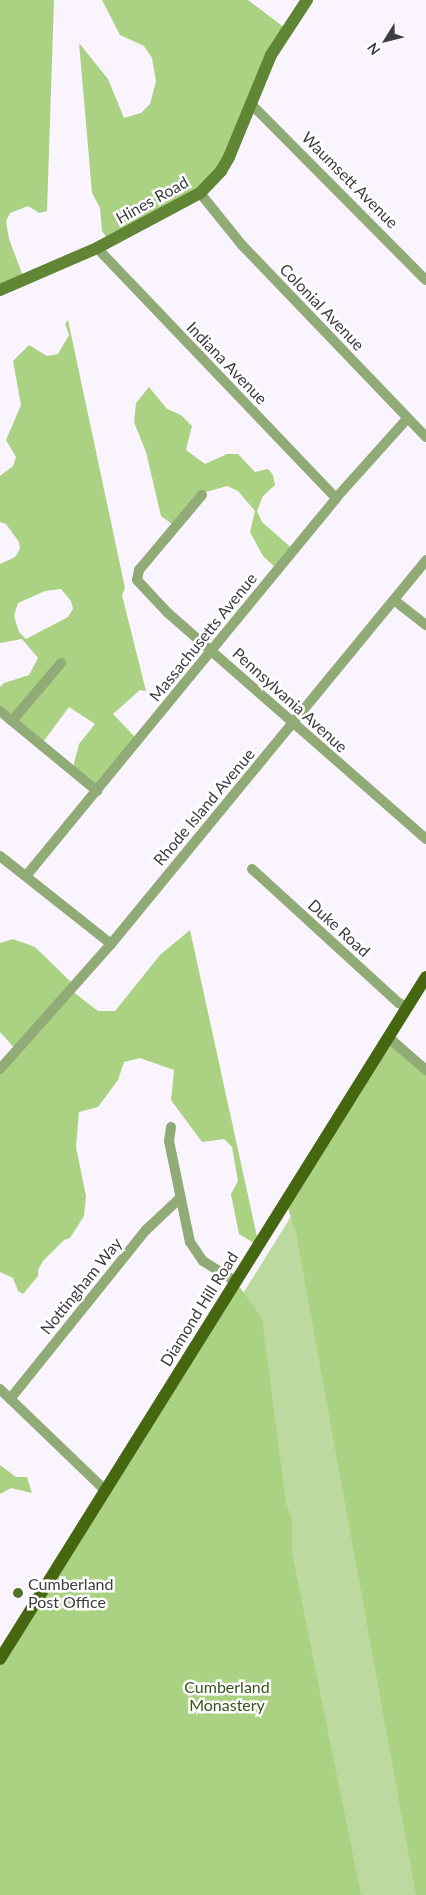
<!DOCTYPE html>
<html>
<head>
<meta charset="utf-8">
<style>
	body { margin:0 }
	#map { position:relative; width:426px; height:1895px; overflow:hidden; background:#f9f4fd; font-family:Lato,sans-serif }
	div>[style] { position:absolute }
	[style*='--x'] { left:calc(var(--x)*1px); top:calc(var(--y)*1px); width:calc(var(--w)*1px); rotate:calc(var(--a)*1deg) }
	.green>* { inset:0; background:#bcdaa0 }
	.forest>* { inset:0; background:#aad282 }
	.street>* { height:10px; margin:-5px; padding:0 5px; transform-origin:5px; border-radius:5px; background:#91ab77 }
	.secondary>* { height:12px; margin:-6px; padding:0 6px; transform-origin:6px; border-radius:6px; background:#608534 }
	.primary>* { height:12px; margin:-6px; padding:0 6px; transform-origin:6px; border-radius:6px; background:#446710 }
	.dots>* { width:14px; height:14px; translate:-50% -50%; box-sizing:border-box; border:2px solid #fff; border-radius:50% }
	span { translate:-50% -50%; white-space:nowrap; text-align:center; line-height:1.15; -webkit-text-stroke:5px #fff; paint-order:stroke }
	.street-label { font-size:16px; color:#3e3c40 }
	.poi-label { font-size:16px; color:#3e3c40 }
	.left { translate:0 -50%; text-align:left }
	.park-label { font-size:16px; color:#39521b }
	.north { position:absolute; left:361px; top:15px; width:50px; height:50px; -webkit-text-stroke:4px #fff; paint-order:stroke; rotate:234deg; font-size:14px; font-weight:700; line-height:20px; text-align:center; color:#3e3c40 }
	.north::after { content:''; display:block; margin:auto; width:18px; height:22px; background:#3e3c40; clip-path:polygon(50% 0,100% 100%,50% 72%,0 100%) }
</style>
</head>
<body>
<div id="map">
	<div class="green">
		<div style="clip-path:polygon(378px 1077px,426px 1091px,426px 1895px,39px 1895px,5px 1675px)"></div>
	</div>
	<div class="forest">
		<div style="clip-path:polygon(0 0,54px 0,47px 211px,39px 213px,28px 206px,10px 213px,6px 221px,9px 239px,24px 279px,0 289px)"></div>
		<div style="clip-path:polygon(102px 0,248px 0,285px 28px,223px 172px,109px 241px,102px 231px,100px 208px,92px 193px,79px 43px,108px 79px,124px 118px,141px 113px,150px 104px,156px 81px,152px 58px,144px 46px,120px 35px)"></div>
		<div style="clip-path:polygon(evenodd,68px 320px,125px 588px,122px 595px,146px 691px,140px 690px,113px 714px,138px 740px,98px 787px,74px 768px,74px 763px,79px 744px,95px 724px,69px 707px,43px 742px,0 709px,0 687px,4px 683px,29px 675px,38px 658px,22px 639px,0 643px,0 564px,15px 557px,20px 549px,19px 542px,6px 524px,0 522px,0 476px,13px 466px,16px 457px,6px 440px,21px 405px,13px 361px,29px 345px,47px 356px,58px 354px,69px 335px,65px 324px,68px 320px,61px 589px,71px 601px,73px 609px,68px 617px,26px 639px,19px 632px,14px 616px,18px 603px,45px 591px,61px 589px)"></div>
		<div style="clip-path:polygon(149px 387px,167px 409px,181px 415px,192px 426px,186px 450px,205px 464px,227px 454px,238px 454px,255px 472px,268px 469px,273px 475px,275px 485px,263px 496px,257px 511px,262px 522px,294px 550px,278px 570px,263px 556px,250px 532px,255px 511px,238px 491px,227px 486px,206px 492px,176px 527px,161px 516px,146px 452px,134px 422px,136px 403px)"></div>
		<div style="clip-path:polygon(190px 930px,259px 1246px,239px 1234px,231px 1194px,238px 1181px,232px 1147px,224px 1139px,202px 1142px,171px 1100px,174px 1070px,140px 1058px,124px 1062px,118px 1080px,98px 1107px,79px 1112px,76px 1147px,86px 1196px,84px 1216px,70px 1238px,64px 1240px,43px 1261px,38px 1270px,38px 1276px,23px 1294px,18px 1291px,13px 1278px,0 1272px,0 1071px,17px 1051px,0 1032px,0 943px,13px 939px,35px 947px,73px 984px,72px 991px,98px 1011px,115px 1011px,160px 955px)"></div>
		<div style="clip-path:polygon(395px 1036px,426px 1064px,426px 1895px,416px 1895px,296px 1233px,287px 1205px)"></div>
		<div style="clip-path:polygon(238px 1285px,262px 1318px,286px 1503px,292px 1519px,292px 1552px,361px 1895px,0 1895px,0 1665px)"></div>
		<div style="clip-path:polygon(0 1465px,16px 1477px,27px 1477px,32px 1493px,11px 1488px,0 1494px)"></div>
	</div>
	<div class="street">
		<div style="--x:251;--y:104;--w:248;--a:45.2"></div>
		<div style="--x:200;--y:193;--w:67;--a:51.1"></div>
		<div style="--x:242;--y:245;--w:266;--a:46.2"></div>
		<div style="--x:97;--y:248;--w:346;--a:46.3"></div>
		<div style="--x:202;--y:495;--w:98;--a:130"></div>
		<div style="--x:139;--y:570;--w:10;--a:101"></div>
		<div style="--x:137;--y:580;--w:45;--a:46.8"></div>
		<div style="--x:168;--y:613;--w:343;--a:41.2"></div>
		<div style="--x:394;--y:600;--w:41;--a:38"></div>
		<div style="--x:0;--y:711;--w:126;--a:39.5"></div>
		<div style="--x:12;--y:721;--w:76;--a:-49.8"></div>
		<div style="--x:0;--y:856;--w:142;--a:38.4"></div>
		<div style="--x:252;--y:869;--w:199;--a:42.4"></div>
		<div style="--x:399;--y:1003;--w:10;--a:24"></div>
		<div style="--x:26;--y:876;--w:489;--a:-50.6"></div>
		<div style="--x:336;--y:498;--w:106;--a:-48.1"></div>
		<div style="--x:389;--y:1038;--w:49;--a:40.9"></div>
		<div style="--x:0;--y:1069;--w:167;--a:-48.4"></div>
		<div style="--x:111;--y:944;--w:497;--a:-50.6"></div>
		<div style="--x:171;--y:1127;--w:14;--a:98"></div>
		<div style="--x:169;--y:1141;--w:103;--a:78.3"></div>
		<div style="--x:190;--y:1242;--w:23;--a:56"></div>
		<div style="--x:203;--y:1261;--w:39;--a:32"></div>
		<div style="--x:0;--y:1389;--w:144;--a:43.9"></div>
		<div style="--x:10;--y:1399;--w:217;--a:-51.2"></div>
		<div style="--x:146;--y:1230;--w:47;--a:-43.3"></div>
	</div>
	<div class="secondary">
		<div style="--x:0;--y:290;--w:106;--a:-23.4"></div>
		<div style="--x:97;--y:248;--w:117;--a:-28.1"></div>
		<div style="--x:200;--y:193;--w:30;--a:-46"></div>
		<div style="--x:221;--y:171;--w:16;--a:-60"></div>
		<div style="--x:229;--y:157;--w:110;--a:-67.6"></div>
		<div style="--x:271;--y:55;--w:66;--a:-56.8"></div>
	</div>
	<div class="primary">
		<div style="--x:0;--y:1659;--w:804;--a:-58.01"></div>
	</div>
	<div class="dots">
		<div style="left:18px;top:1593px;background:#517229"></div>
	</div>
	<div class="street-label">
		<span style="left:350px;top:180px;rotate:45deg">Waumsett Avenue</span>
		<span style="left:152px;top:200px;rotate:-29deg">Hines Road</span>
		<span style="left:322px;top:307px;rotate:46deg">Colonial Avenue</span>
		<span style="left:227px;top:363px;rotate:46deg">Indiana Avenue</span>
		<span style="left:203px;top:637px;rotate:-51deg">Massachusetts Avenue</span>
		<span style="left:290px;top:700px;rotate:42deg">Pennsylvania Avenue</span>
		<span style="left:204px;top:807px;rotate:-50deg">Rhode Island Avenue</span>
		<span style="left:339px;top:928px;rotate:42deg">Duke Road</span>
		<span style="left:81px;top:1286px;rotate:-51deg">Nottingham Way</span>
		<span style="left:199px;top:1309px;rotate:-58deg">Diamond Hill Road</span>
	</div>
	<div class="poi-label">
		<span class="left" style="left:28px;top:1593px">Cumberland<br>Post Office</span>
	</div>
	<div class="park-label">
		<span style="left:227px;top:1696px">Cumberland<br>Monastery</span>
	</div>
	<div class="north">N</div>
</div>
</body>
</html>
